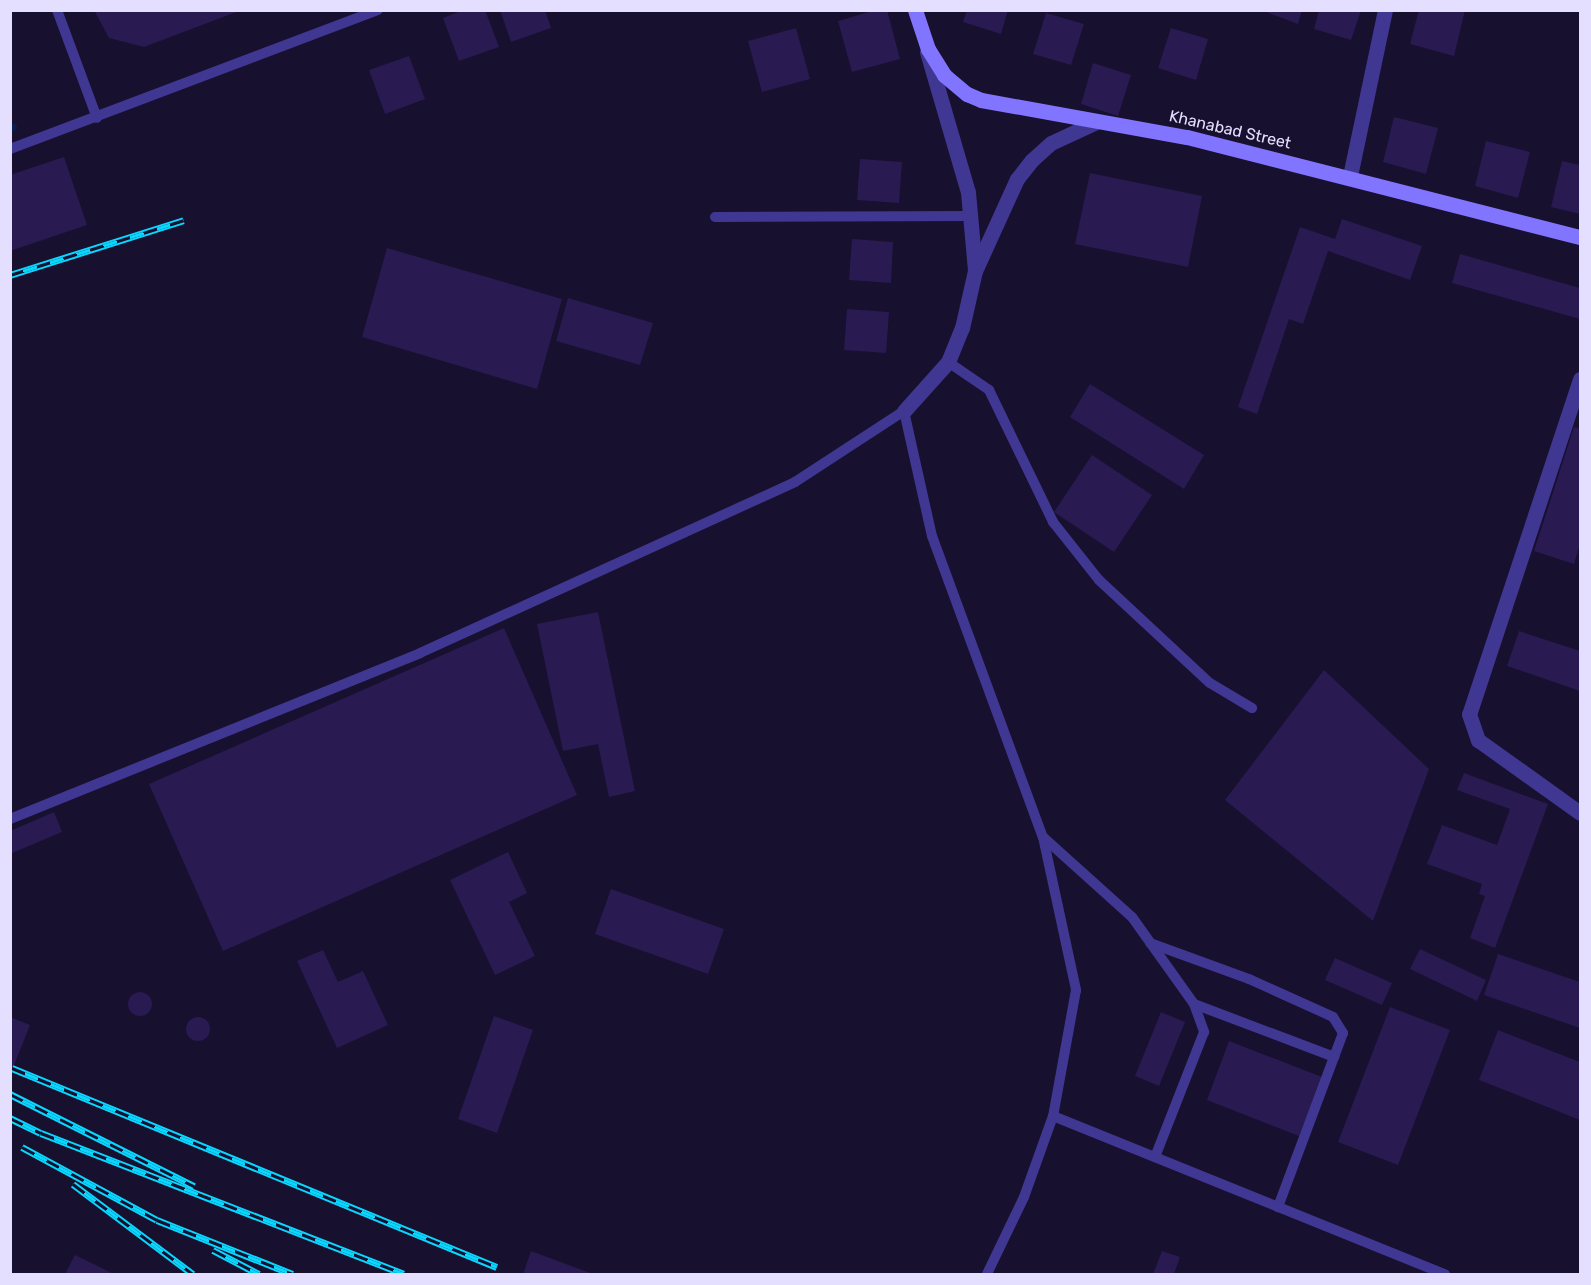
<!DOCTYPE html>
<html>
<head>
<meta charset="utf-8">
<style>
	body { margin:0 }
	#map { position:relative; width:1591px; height:1285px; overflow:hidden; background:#17102f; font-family:Rubik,sans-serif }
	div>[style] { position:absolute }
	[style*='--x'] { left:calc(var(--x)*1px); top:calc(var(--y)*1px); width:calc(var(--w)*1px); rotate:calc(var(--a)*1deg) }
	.stream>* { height:8px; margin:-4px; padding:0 4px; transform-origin:4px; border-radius:4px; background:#061d51 }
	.building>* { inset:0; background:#291a52 }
	.round { border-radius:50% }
	.service>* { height:10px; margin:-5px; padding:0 5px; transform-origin:5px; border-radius:5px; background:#403792 }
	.minor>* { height:15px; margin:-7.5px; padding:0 7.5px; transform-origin:7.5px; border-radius:7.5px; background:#403792 }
	.secondary>* { height:15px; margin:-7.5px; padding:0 7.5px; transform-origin:7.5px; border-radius:7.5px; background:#8175ff }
	.rail>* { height:7px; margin-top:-3.5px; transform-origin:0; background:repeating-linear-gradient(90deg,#17102f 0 14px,#0ad7ff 0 28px); box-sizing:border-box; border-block:2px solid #0ad7ff }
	span { translate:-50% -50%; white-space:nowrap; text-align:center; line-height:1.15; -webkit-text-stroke:4.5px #17102f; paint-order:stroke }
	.street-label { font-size:16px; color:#e4deff }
	.frame { position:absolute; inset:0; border:12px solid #e4deff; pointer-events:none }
</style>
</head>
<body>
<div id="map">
	<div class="stream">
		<div style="--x:10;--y:128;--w:3;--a:-18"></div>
	</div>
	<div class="building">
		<div style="clip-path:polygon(94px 10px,239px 10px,239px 11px,144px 47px,109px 38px)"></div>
		<div style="clip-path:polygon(463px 10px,485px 10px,499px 47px,459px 61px,443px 18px)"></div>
		<div style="clip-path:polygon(500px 10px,545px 10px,551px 28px,511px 42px)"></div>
		<div style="clip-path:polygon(876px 10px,887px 10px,900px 59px,852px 72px,838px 21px)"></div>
		<div style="clip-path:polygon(967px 10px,1008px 10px,1001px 34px,963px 22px)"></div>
		<div style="clip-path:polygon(1261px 10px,1302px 10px,1298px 24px)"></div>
		<div style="clip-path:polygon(1319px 10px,1361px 10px,1351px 40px,1314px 29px)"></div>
		<div style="clip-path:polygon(1419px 10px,1465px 10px,1454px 56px,1410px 44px)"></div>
		<div style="clip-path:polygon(1046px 13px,1084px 24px,1071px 65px,1033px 54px)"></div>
		<div style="clip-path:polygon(796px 28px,810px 79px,762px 92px,748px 41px)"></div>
		<div style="clip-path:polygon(1171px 28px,1208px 39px,1196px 80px,1158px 68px)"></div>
		<div style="clip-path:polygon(409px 56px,425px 99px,385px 114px,369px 70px)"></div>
		<div style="clip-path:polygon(1093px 63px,1131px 75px,1118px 116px,1081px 104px)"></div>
		<div style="clip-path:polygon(1394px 117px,1438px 128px,1426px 174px,1383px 162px)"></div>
		<div style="clip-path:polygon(1486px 141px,1530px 152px,1518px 198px,1475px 186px)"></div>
		<div style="clip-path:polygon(64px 157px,87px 225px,10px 251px,10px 175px)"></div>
		<div style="clip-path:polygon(860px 159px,902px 162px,899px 203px,857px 200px)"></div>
		<div style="clip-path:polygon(1562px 161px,1580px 165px,1580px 214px,1551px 207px)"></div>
		<div style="clip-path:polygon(1090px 173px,1202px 196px,1188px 267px,1075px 244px)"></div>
		<div style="clip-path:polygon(1342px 219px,1422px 246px,1410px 280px,1328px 251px,1303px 324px,1289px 319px,1257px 414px,1238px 407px,1300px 227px,1335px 239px)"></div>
		<div style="clip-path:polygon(852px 239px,893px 242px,891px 283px,849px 280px)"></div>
		<div style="clip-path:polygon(387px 248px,562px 299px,537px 389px,362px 337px)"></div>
		<div style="clip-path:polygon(1460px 254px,1580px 288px,1580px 319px,1452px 283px)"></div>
		<div style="clip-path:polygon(568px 298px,653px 323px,640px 365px,556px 341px)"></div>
		<div style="clip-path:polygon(847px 309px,889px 312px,886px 353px,844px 350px)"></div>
		<div style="clip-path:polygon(1090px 384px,1204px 455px,1184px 489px,1070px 417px)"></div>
		<div style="clip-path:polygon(1574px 427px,1580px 429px,1580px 544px,1574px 564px,1534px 551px)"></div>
		<div style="clip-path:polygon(1092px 455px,1152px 495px,1114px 552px,1054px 512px)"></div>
		<div style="clip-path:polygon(598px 612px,635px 791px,609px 797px,598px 744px,563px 751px,537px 624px)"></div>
		<div style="clip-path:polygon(504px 628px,577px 795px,223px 951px,149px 784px)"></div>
		<div style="clip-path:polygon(1519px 631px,1580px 651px,1580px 691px,1507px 666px)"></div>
		<div style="clip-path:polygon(1324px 670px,1429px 769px,1373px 921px,1225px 800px)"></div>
		<div style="clip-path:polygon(1464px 773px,1548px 804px,1495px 948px,1470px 938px,1485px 896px,1479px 894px,1482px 884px,1427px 864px,1442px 825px,1497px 845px,1510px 809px,1457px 790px)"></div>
		<div style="clip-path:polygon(54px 812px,62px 832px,10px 854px,10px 831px)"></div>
		<div style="clip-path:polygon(508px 852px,527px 893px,509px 902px,535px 956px,495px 975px,450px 880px)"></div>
		<div style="clip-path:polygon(611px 889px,724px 929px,708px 974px,595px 934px)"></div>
		<div style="clip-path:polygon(1420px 949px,1486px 980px,1477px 1001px,1410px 969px)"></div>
		<div style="clip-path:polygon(323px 950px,338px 982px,363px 971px,388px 1025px,337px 1048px,297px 961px)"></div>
		<div style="clip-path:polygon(1498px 954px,1580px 982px,1580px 1028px,1484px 995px)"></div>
		<div style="clip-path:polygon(1335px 958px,1392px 983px,1382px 1005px,1325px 980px)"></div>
		<div class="round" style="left:128px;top:992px;width:24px;height:24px"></div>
		<div style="clip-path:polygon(1390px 1007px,1450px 1030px,1398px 1165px,1338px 1142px)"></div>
		<div style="clip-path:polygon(1161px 1012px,1185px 1022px,1159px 1086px,1135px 1076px)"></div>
		<div style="clip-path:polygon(494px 1016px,533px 1030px,497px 1133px,458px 1119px)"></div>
		<div class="round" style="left:186px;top:1017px;width:24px;height:24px"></div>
		<div style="clip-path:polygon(10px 1017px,30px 1025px,11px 1073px,10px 1073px)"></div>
		<div style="clip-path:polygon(1498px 1030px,1580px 1062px,1580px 1120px,1479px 1080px)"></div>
		<div style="clip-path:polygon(1229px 1041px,1322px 1077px,1299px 1136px,1207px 1100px)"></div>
		<div style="clip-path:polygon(531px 1251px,593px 1274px,523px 1274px)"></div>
		<div style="clip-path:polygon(1162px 1251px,1180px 1257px,1174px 1274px,1153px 1274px)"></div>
		<div style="clip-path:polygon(75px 1255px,114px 1274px,65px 1274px)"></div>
	</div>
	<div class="service">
		<div style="--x:57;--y:10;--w:115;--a:69.7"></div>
		<div style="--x:10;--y:149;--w:393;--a:-20.7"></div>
		<div style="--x:715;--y:217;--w:255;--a:-0.2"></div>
		<div style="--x:948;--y:362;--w:50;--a:34.3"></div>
		<div style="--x:989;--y:390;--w:147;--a:64.1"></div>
		<div style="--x:1053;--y:522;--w:74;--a:51.6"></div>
		<div style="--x:1099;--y:580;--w:151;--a:42.9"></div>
		<div style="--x:1210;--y:683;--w:49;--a:30.8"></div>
		<div style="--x:10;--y:819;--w:442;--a:-22"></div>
		<div style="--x:420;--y:653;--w:412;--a:-24.5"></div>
		<div style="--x:795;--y:482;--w:130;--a:-33.1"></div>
		<div style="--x:904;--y:411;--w:128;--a:77.4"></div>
		<div style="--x:932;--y:536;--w:321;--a:69.8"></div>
		<div style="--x:1043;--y:837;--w:157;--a:77.8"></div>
		<div style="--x:1076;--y:990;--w:128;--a:100.3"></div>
		<div style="--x:1053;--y:1116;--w:86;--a:109.7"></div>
		<div style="--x:1024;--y:1197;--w:85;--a:115.7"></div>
		<div style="--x:1043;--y:837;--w:120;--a:42"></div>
		<div style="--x:1132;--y:917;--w:107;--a:54.5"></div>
		<div style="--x:1194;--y:1004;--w:30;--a:70"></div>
		<div style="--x:1204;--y:1032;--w:134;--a:111.4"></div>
		<div style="--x:1150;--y:943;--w:105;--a:20"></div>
		<div style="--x:1249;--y:979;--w:92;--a:24.3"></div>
		<div style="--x:1333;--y:1017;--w:19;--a:58"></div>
		<div style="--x:1343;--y:1033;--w:186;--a:110.5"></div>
		<div style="--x:1194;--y:1004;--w:150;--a:20.7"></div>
		<div style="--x:1053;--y:1116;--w:423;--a:22"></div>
	</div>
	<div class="minor">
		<div style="--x:927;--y:52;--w:146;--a:73.7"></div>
		<div style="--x:968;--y:192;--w:79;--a:84.9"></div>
		<div style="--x:975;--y:271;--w:101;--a:-65.5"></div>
		<div style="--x:1017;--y:179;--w:24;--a:-52"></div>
		<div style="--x:1032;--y:160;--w:25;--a:-42"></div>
		<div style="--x:1051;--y:143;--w:50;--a:-25"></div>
		<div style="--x:1350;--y:176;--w:170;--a:-78.1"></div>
		<div style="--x:1580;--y:379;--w:353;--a:108.3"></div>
		<div style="--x:1469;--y:714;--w:28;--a:71"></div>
		<div style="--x:1478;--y:740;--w:125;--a:35.6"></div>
		<div style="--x:904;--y:411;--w:66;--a:-48.1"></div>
		<div style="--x:948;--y:362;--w:37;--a:-68"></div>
		<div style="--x:962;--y:328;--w:58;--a:-77.2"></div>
	</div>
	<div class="secondary">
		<div style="--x:915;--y:10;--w:41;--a:71.6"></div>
		<div style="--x:928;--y:49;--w:31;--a:58"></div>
		<div style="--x:944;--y:75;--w:30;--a:40"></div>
		<div style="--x:967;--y:94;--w:15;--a:23"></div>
		<div style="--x:981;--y:100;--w:209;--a:10.2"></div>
		<div style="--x:1187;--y:137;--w:406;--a:14.3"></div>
	</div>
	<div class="rail">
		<div style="--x:10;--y:275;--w:182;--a:-17.5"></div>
		<div style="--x:12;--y:1068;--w:524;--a:22.31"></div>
		<div style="--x:10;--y:1094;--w:206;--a:26.6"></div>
		<div style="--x:10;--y:1118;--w:34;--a:26"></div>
		<div style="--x:41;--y:1133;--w:389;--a:21.2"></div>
		<div style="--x:22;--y:1147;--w:153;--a:28.4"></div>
		<div style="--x:157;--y:1220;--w:146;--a:21.7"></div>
		<div style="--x:73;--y:1184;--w:150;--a:36.9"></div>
		<div style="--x:213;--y:1250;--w:52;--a:27.6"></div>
	</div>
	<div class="street-label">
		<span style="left:1230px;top:130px;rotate:13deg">Khanabad Street</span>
	</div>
	<div class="frame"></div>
</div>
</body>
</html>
